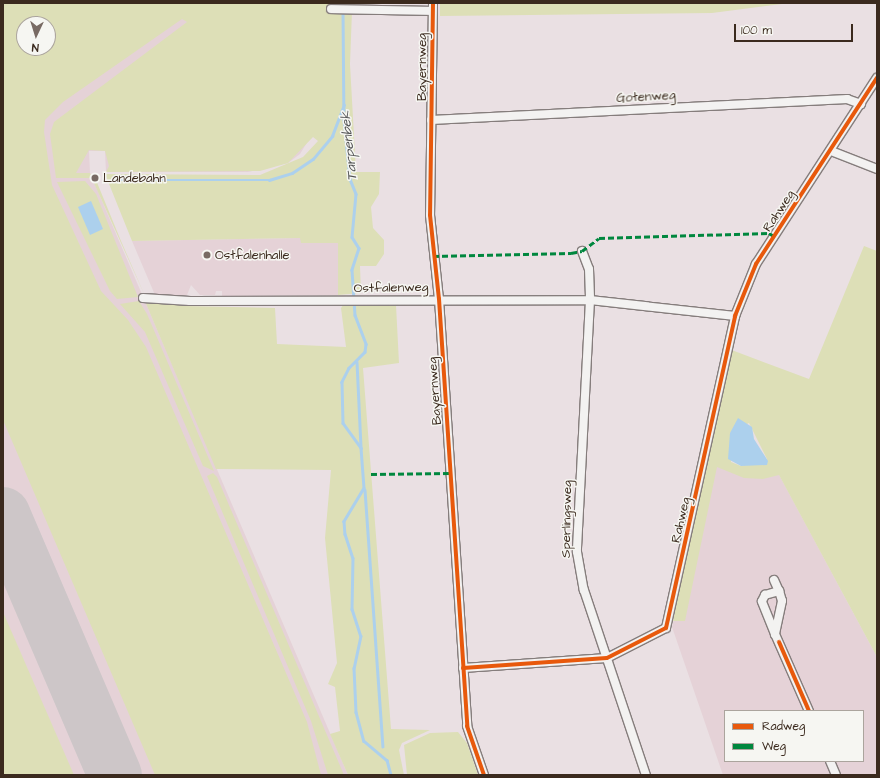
<!DOCTYPE html>
<html>
<head>
<meta charset="utf-8">
<style>
	body { margin:0 }
	#map { position:relative; width:880px; height:778px; overflow:hidden; background:#eae0e3; font-family:"Architects Daughter",sans-serif }
	div>[style] { position:absolute }
	[style*='--x'] { left:calc(var(--x)*1px); top:calc(var(--y)*1px); width:calc(var(--w)*1px); rotate:calc(var(--a)*1deg) }
	.built>* { inset:0; background:#e5d2d7 }
	.green>* { inset:0; background:#dddfb7 }
	.water>* { inset:0; background:#acd0ed }
	.stream>* { height:2.5px; margin:-1.25px; padding:0 1.25px; transform-origin:1.25px; border-radius:1.25px; background:#acd0ed }
	.runway>* { height:54px; margin:-27px; padding:0 27px; transform-origin:27px; border-radius:27px; background:#cdc6c8 }
	.roads { filter:drop-shadow(1px 0 #857d7c) drop-shadow(-1px 0 #857d7c) drop-shadow(0 1px #857d7c) drop-shadow(0 -1px #857d7c) }
	.minor>* { height:8px; margin:-4px; padding:0 4px; transform-origin:4px; border-radius:4px; background:#f3f2f1 }
	.quiet>* { height:3px; margin-top:-1.5px; transform-origin:0; background:repeating-linear-gradient(90deg,#00873e 0 6px,transparent 0 9px) }
	.cycleway>* { height:4px; margin:-2px; padding:0 2px; transform-origin:2px; border-radius:2px; background:#e8590c }
	.dots>* { width:11px; height:11px; translate:-50% -50%; box-sizing:border-box; border:2px solid #f6f6f2; border-radius:50% }
	span { translate:-50% -50%; white-space:nowrap; text-align:center; line-height:1.15; -webkit-text-stroke:3px #f6f6f2; paint-order:stroke }
	.street-label { font-size:13px; color:#3b2a1e }
	.poi-label { font-size:13px; color:#3b2a1e }
	.left { translate:0 -50%; text-align:left }
	.water-label { font-size:14px; color:#515253; font-style:italic }
	.frame { position:absolute; inset:0; border:4px solid #3b2a1e; pointer-events:none }
	.legend { position:absolute; left:724px; top:710px; width:140px; height:52px; box-sizing:border-box; background:#f6f6f2; border:1px solid #aba49d; margin:0; padding:5px 7px; list-style:none; font-size:12px; color:#3b2a1e }
	.legend li { display:flex; align-items:center; gap:8px; height:20px }
	.legend b { width:20px; border:1px solid #aba49d }
	.north { position:absolute; left:16px; top:16px; width:40px; height:40px; box-sizing:border-box; background:#f6f6f2; border:1px solid #aba49d; border-radius:50%; rotate:184deg; font-size:11px; font-weight:700; line-height:16px; text-align:center; color:#3b2a1e }
	.north::after { content:''; display:block; margin:auto; width:14px; height:18px; background:#786a63; clip-path:polygon(50% 0,100% 100%,50% 72%,0 100%) }
	.scale { position:absolute; left:734px; top:24px; width:119px; height:18px; box-sizing:border-box; border:2px solid #3b2a1e; border-top:0; padding-left:5px; font-size:12px; line-height:14px; white-space:nowrap; color:#3b2a1e; -webkit-text-stroke:3px #f6f6f2; paint-order:stroke }
</style>
</head>
<body>
<div id="map">
	<div class="built">
		<div style="clip-path:polygon(evenodd,3px 3px,329px 3px,331px 103px,300px 154px,288px 163px,248px 172px,106px 172px,105px 151px,89px 151px,90px 173px,348px 775px,3px 775px,3px 3px,24px 24px,48px 24px,48px 48px,24px 48px,24px 24px)"></div>
		<div style="clip-path:polygon(301px 238px,301px 243px,338px 243px,338px 295px,222px 296px,222px 291px,216px 291px,215px 295px,200px 295px,191px 285px,187px 295px,155px 295px,132px 241px)"></div>
		<div style="clip-path:polygon(evenodd,715px 463px,777px 471px,877px 657px,877px 775px,723px 775px,672px 627px,715px 463px,725px 711px,863px 711px,863px 761px,725px 761px,725px 711px)"></div>
	</div>
	<div class="green">
		<div style="clip-path:polygon(evenodd,3px 3px,356px 3px,352px 11px,350px 64px,356px 172px,380px 172px,379px 194px,371px 207px,373px 228px,384px 240px,384px 254px,376px 266px,360px 266px,361px 293px,338px 295px,338px 243px,301px 243px,300px 238px,132px 241px,105px 174px,260px 175px,303px 157px,318px 141px,313px 137px,288px 163px,260px 171px,106px 172px,109px 166px,105px 151px,89px 150px,76px 173px,90px 173px,92px 178px,56px 178px,50px 134px,54px 122px,187px 22px,182px 19px,63px 102px,45px 120px,44px 132px,52px 185px,101px 291px,128px 320px,146px 347px,307px 722px,321px 775px,155px 775px,3px 420px,3px 3px,24px 24px,48px 24px,48px 48px,24px 48px,24px 24px)"></div>
		<div style="clip-path:polygon(440px 3px,790px 3px,712px 13px,440px 16px)"></div>
		<div style="clip-path:polygon(96px 180px,121px 241px,145px 296px,93px 181px)"></div>
		<div style="clip-path:polygon(85px 181px,96px 194px,138px 297px,117px 299px,110px 291px,57px 182px)"></div>
		<div style="clip-path:polygon(evenodd,864px 246px,877px 251px,877px 657px,779px 475px,763px 479px,744px 478px,717px 467px,685px 621px,673px 621px,729px 349px,809px 379px,864px 246px,749px 423px,767px 459px,741px 466px,731px 462px,730px 433px,749px 423px)"></div>
		<div style="clip-path:polygon(144px 299px,185px 306px,275px 308px,277px 344px,346px 347px,341px 308px,344px 304px,424px 301px,424px 304px,396px 305px,399px 363px,363px 368px,391px 729px,430px 730px,402px 743px,399px 750px,404px 775px,348px 775px,330px 734px,340px 731px,335px 687px,328px 684px,337px 663px,325px 538px,331px 470px,216px 469px)"></div>
		<div style="clip-path:polygon(139px 301px,147px 314px,214px 471px,203px 466px,145px 332px,120px 304px)"></div>
		<div style="clip-path:polygon(213px 473px,217px 477px,344px 775px,328px 775px,311px 721px,207px 476px)"></div>
		<div style="clip-path:polygon(3px 612px,74px 775px,3px 775px)"></div>
		<div style="clip-path:polygon(458px 732px,467px 743px,478px 775px,407px 775px,404px 745px,430px 733px)"></div>
	</div>
	<div class="water">
		<div style="clip-path:polygon(91px 201px,103px 229px,90px 235px,78px 207px)"></div>
		<div style="clip-path:polygon(738px 418px,752px 427px,754px 439px,768px 461px,767px 465px,741px 466px,728px 459px,730px 433px)"></div>
	</div>
	<div class="stream">
		<div style="--x:343;--y:11;--w:109;--a:89.5"></div>
		<div style="--x:344;--y:120;--w:59;--a:84.2"></div>
		<div style="--x:350;--y:179;--w:16;--a:68"></div>
		<div style="--x:356;--y:194;--w:43;--a:95.3"></div>
		<div style="--x:352;--y:237;--w:13;--a:58"></div>
		<div style="--x:359;--y:248;--w:23;--a:108"></div>
		<div style="--x:352;--y:270;--w:45;--a:86.2"></div>
		<div style="--x:355;--y:315;--w:31;--a:69"></div>
		<div style="--x:366;--y:344;--w:8;--a:97"></div>
		<div style="--x:365;--y:352;--w:23;--a:135"></div>
		<div style="--x:349;--y:368;--w:16;--a:117"></div>
		<div style="--x:342;--y:382;--w:41;--a:88.6"></div>
		<div style="--x:343;--y:423;--w:31;--a:54"></div>
		<div style="--x:361;--y:448;--w:40;--a:85.7"></div>
		<div style="--x:364;--y:488;--w:39;--a:121"></div>
		<div style="--x:344;--y:521;--w:13;--a:86"></div>
		<div style="--x:345;--y:534;--w:25;--a:72"></div>
		<div style="--x:353;--y:558;--w:51;--a:91.1"></div>
		<div style="--x:352;--y:609;--w:28;--a:72"></div>
		<div style="--x:361;--y:636;--w:33;--a:102"></div>
		<div style="--x:354;--y:668;--w:44;--a:87.4"></div>
		<div style="--x:356;--y:712;--w:30;--a:75"></div>
		<div style="--x:364;--y:741;--w:30;--a:40"></div>
		<div style="--x:387;--y:760;--w:16;--a:75"></div>
		<div style="--x:113;--y:180;--w:156;--a:0"></div>
		<div style="--x:269;--y:180;--w:24;--a:-17"></div>
		<div style="--x:292;--y:173;--w:25;--a:-34"></div>
		<div style="--x:313;--y:159;--w:30;--a:-50"></div>
		<div style="--x:332;--y:136;--w:33;--a:-69"></div>
		<div style="--x:357;--y:362;--w:85;--a:87.3"></div>
		<div style="--x:365;--y:490;--w:257;--a:86"></div>
	</div>
	<div class="runway">
		<div style="--x:3;--y:514;--w:284;--a:66.8"></div>
	</div>
	<div class="roads">
		<div class="minor">
			<div style="--x:433;--y:3;--w:212;--a:90.8"></div>
			<div style="--x:430;--y:215;--w:84;--a:83.9"></div>
			<div style="--x:439;--y:299;--w:428;--a:86.2"></div>
			<div style="--x:467;--y:726;--w:52;--a:70.9"></div>
			<div style="--x:331;--y:9;--w:101;--a:1.1"></div>
			<div style="--x:431;--y:120;--w:417;--a:-2.9"></div>
			<div style="--x:847;--y:99;--w:15;--a:20"></div>
			<div style="--x:831;--y:151;--w:49;--a:21.4"></div>
			<div style="--x:582;--y:251;--w:19;--a:69"></div>
			<div style="--x:589;--y:269;--w:31;--a:88"></div>
			<div style="--x:590;--y:300;--w:252;--a:93"></div>
			<div style="--x:577;--y:552;--w:39;--a:80"></div>
			<div style="--x:584;--y:590;--w:195;--a:71.5"></div>
			<div style="--x:143;--y:298;--w:47;--a:3.7"></div>
			<div style="--x:190;--y:301;--w:400;--a:-0.1"></div>
			<div style="--x:590;--y:300;--w:146;--a:6.3"></div>
			<div style="--x:774;--y:580;--w:12;--a:66"></div>
			<div style="--x:775;--y:634;--w:35;--a:-112"></div>
			<div style="--x:762;--y:601;--w:7;--a:-63"></div>
			<div style="--x:765;--y:595;--w:15;--a:-16"></div>
			<div style="--x:779;--y:591;--w:10;--a:73"></div>
			<div style="--x:782;--y:601;--w:34;--a:102"></div>
			<div style="--x:775;--y:634;--w:84;--a:66.2"></div>
			<div style="--x:463;--y:668;--w:144;--a:-4"></div>
			<div style="--x:607;--y:658;--w:66;--a:-27"></div>
			<div style="--x:666;--y:628;--w:320;--a:-77.5"></div>
			<div style="--x:735;--y:316;--w:56;--a:-68"></div>
			<div style="--x:756;--y:264;--w:222;--a:-57"></div>
			<div style="--x:830;--y:761;--w:15;--a:67"></div>
		</div>
	</div>
	<div class="quiet">
		<div style="--x:433;--y:256;--w:138;--a:-1.2"></div>
		<div style="--x:571;--y:253;--w:11;--a:-10"></div>
		<div style="--x:582;--y:251;--w:21;--a:-37"></div>
		<div style="--x:599;--y:238;--w:170;--a:-1.7"></div>
		<div style="--x:769;--y:233;--w:6;--a:31"></div>
		<div style="--x:371;--y:474;--w:80;--a:-0.7"></div>
	</div>
	<div class="cycleway">
		<div style="--x:433;--y:3;--w:212;--a:90.8"></div>
		<div style="--x:430;--y:215;--w:84;--a:83.9"></div>
		<div style="--x:439;--y:299;--w:428;--a:86.2"></div>
		<div style="--x:467;--y:726;--w:52;--a:70.9"></div>
		<div style="--x:779;--y:642;--w:75;--a:66.5"></div>
		<div style="--x:463;--y:668;--w:144;--a:-4"></div>
		<div style="--x:607;--y:658;--w:66;--a:-27"></div>
		<div style="--x:666;--y:628;--w:320;--a:-77.5"></div>
		<div style="--x:735;--y:316;--w:56;--a:-68"></div>
		<div style="--x:756;--y:264;--w:222;--a:-57"></div>
	</div>
	<div class="dots">
		<div style="left:95px;top:178px;background:#786a63"></div>
		<div style="left:207px;top:255px;background:#786a63"></div>
	</div>
	<div class="street-label">
		<span style="left:422px;top:67px;rotate:-90deg">Bayernweg</span>
		<span style="left:646px;top:97px;rotate:-3deg">Gotenweg</span>
		<span style="left:779px;top:211px;rotate:-57deg">Rahweg</span>
		<span style="left:391px;top:288px;rotate:-1deg">Ostfalenweg</span>
		<span style="left:435px;top:391px;rotate:-94deg">Bayernweg</span>
		<span style="left:567px;top:519px;rotate:-89deg">Sperlingsweg</span>
		<span style="left:681px;top:520px;rotate:-77deg">Rahweg</span>
	</div>
	<div class="poi-label">
		<span class="left" style="left:103px;top:178px">Landebahn</span>
		<span class="left" style="left:215px;top:255px">Ostfalenhalle</span>
	</div>
	<div class="water-label">
		<span style="left:349px;top:146px;rotate:-96deg">Tarpenbek</span>
	</div>
	<div class="frame"></div>
	<ul class="legend">
	<li><b style="height:5px;background:#e8590c"></b>Radweg</li>
	<li><b style="height:5px;background:#00873e"></b>Weg</li>
	</ul>
	<div class="north">N</div>
	<div class="scale">100 m</div>
</div>
</body>
</html>
